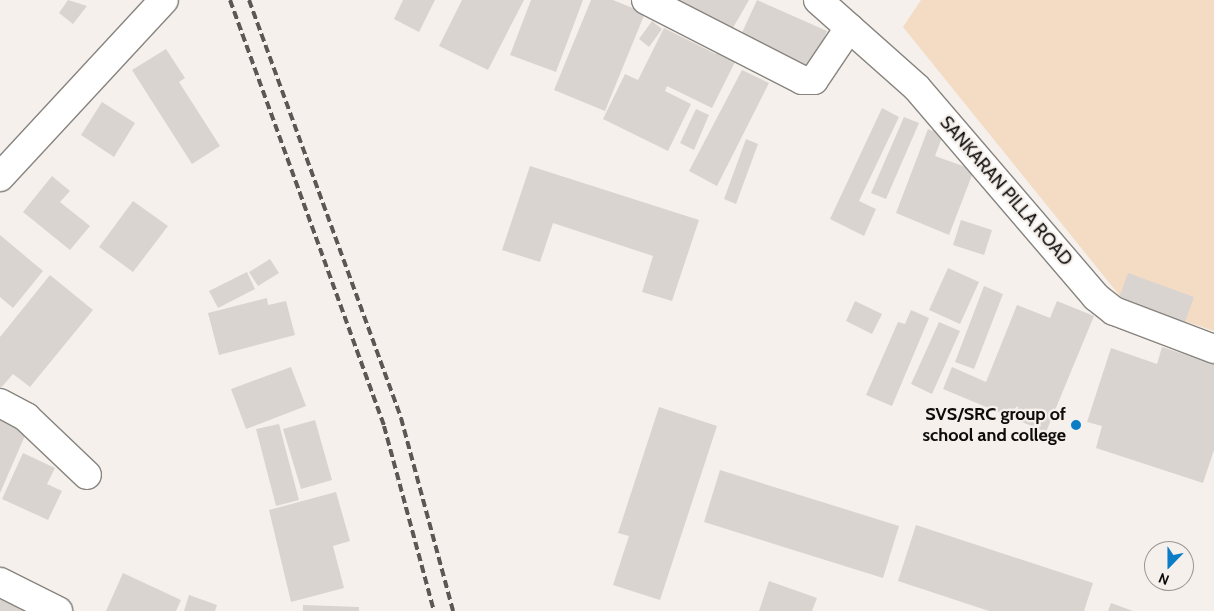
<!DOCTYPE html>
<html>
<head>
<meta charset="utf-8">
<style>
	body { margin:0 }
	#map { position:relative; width:1214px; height:611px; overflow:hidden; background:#f5f0eb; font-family:Cabin,sans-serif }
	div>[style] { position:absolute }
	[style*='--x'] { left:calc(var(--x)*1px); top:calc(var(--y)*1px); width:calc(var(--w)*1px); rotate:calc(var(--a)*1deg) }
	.green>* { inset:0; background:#f4dbc3 }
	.building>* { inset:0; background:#d9d4cf }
	.roads { filter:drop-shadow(1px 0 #88847f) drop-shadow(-1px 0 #88847f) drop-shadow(0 1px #88847f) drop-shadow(0 -1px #88847f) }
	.minor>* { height:28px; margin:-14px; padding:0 14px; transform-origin:14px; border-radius:14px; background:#fff }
	.major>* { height:28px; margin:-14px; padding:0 14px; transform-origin:14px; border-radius:14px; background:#fff }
	.rail>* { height:4px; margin-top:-2px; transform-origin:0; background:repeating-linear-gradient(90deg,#5a5755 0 8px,transparent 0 12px) }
	.dots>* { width:14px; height:14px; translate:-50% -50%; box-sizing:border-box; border:2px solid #f5f0eb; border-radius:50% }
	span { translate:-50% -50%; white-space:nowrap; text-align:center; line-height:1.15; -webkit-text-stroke:4.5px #f5f0eb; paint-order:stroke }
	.street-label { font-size:18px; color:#0e0c0b }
	.poi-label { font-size:18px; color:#0e0c0b; font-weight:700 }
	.right { translate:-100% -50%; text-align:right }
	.north { position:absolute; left:1144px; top:541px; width:50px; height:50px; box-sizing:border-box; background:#f5f0eb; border:1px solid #999591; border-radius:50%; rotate:202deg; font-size:14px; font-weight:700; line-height:20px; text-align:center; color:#0e0c0b }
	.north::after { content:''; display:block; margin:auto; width:18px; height:22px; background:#0b7dc7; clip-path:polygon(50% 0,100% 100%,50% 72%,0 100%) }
</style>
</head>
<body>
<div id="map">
	<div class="green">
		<div style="clip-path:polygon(921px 0,1214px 0,1214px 331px,1124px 301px,903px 27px)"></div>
	</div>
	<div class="building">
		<div style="clip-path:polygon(68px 0,87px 6px,73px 24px,59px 13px)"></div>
		<div style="clip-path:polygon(403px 0,435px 0,419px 32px,394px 19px)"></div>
		<div style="clip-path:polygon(462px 0,524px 0,488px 70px,439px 46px)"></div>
		<div style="clip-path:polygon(531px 0,583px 0,556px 72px,510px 55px)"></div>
		<div style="clip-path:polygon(591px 0,613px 0,645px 13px,605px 111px,554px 90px)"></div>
		<div style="clip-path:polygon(670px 0,749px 0,730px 33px)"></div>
		<div style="clip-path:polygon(757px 0,827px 31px,810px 69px,740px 37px)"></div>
		<div style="clip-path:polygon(652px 21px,662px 29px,649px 47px,639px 39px)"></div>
		<div style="clip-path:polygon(664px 28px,716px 54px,719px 48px,737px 58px,712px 108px,667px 86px,665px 91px,691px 104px,668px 151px,603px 119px,625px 74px,638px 80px)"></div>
		<div style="clip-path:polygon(166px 49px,185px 78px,179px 82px,220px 146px,192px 164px,132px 70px)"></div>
		<div style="clip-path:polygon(742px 70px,769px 83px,717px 186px,689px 171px)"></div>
		<div style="clip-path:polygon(102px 102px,135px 123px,114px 157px,81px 135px)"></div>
		<div style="clip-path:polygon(882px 108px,899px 117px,859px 201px,876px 209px,864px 236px,830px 219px)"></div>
		<div style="clip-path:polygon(696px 109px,709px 115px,694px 150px,680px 143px)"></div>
		<div style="clip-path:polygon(904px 117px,919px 123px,886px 199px,871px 193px)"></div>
		<div style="clip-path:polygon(928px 129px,943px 135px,935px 156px,974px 170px,949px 235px,896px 213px)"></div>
		<div style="clip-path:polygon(746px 139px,758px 144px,736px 204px,724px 199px)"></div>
		<div style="clip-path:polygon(530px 166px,699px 220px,672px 301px,642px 292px,653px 256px,553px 223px,540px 262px,502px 250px)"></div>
		<div style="clip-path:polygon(52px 176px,70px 191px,60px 202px,90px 226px,70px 250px,23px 212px)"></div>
		<div style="clip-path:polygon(133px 201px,168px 226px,133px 272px,99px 247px)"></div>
		<div style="clip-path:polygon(961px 220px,992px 230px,984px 255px,953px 245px)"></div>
		<div style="clip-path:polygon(0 235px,43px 271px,13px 308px,0 297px)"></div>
		<div style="clip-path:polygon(270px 259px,279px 273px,258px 286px,249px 272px)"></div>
		<div style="clip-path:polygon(948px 268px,979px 282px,960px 324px,929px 310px)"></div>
		<div style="clip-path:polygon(247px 272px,255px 289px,218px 308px,209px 291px)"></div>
		<div style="clip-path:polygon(1128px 273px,1194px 297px,1184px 325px,1118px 301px)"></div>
		<div style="clip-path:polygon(50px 275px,93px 310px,30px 387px,13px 374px,0 389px,0 337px)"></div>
		<div style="clip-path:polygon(984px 286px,1003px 294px,974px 369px,955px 362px)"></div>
		<div style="clip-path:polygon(267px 298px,268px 305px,286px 301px,295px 335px,219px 355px,208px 313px)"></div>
		<div style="clip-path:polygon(855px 301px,882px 314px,872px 334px,846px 321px)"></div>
		<div style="clip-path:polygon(1057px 301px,1094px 316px,1046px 432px,943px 389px,952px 367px,986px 382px,1017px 305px,1050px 318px)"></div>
		<div style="clip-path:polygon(911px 310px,929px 318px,892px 406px,866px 395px,898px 322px,905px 324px)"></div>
		<div style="clip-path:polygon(939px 322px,960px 331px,932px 394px,911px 384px)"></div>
		<div style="clip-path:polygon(1162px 347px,1214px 364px,1214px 450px,1203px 483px,1096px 448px,1102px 426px,1087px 422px,1111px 348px,1157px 364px)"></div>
		<div style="clip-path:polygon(291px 367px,306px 406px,246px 429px,231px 389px)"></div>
		<div style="clip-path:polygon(659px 407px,717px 426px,660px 600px,613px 585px,629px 536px,618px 533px)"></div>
		<div style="clip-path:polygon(0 419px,27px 431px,0 493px)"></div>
		<div style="clip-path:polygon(315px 420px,332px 480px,301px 489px,283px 429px)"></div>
		<div style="clip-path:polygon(279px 424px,299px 500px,276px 506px,256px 429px)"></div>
		<div style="clip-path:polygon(23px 453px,55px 468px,47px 484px,62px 491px,48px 520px,2px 499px)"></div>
		<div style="clip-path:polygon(720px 470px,899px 526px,883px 578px,704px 522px)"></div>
		<div style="clip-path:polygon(336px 492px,350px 541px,333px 546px,344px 588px,291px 602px,269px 510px)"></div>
		<div style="clip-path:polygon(916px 525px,1093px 583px,1084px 611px,989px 611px,898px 581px)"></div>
		<div style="clip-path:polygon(123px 573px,181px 600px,176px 611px,106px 611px)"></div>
		<div style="clip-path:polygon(769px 581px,817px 598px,812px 611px,759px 611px)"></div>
		<div style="clip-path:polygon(189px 595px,217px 605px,215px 611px,184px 611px)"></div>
		<div style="clip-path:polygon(0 596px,29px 611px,0 611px)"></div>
		<div style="clip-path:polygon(1111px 603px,1133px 611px,1108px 611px)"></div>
		<div style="clip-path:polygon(303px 605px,359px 607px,359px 611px,303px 611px)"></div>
	</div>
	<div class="roads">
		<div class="minor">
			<div style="--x:646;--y:0;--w:175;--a:27.1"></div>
			<div style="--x:802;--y:80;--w:12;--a:0"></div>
			<div style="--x:814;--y:80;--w:63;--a:-56.1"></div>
			<div style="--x:818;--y:0;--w:132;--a:41.6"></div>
			<div style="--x:917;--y:88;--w:275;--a:49.4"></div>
			<div style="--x:1096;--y:297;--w:23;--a:38"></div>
			<div style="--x:1114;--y:311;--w:107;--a:20.8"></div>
			<div style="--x:0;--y:403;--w:30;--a:28"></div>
			<div style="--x:26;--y:417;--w:84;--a:43.6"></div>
			<div style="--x:0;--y:582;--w:65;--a:26.6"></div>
		</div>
		<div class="major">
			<div style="--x:0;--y:177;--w:241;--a:-47.2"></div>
		</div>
	</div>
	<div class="rail">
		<div style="--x:230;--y:0;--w:453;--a:70.1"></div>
		<div style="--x:384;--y:426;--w:192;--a:74.9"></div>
		<div style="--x:249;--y:0;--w:445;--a:70"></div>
		<div style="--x:401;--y:418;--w:200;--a:74.9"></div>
	</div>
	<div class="dots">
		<div style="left:1076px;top:425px;background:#0b7dc7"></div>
	</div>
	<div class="street-label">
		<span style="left:1006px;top:191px;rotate:49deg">SANKARAN PILLA ROAD</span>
	</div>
	<div class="poi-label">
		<span class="right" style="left:1066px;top:425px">SVS/SRC group of<br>school and college</span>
	</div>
	<div class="north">N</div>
</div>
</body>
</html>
